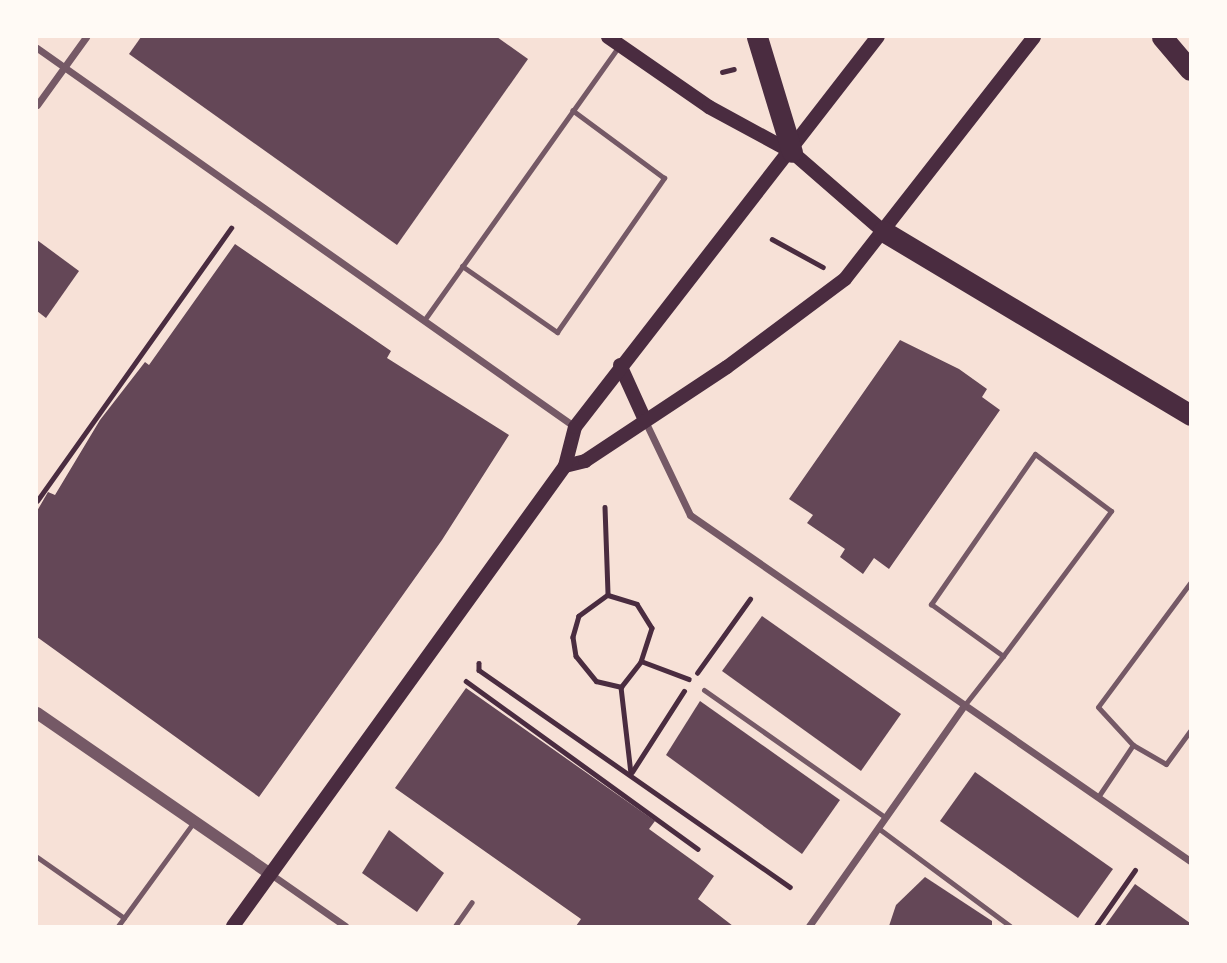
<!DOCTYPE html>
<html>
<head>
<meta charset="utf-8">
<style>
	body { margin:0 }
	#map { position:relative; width:1227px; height:963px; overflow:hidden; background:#f7e1d7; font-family:"Source Sans 3",sans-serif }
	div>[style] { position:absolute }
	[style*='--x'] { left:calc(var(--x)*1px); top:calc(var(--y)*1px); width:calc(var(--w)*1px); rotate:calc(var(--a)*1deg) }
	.building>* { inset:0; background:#644757 }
	.path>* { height:4.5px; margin:-2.25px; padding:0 2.25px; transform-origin:2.25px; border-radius:2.25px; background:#4a2c40 }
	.service>* { height:5px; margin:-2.5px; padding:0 2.5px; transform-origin:2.5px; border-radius:2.5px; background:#755966 }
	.minor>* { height:7px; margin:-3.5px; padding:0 3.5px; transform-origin:3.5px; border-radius:3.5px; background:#755966 }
	.tertiary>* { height:12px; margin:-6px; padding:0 6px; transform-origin:6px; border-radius:6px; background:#755966 }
	.secondary>* { height:14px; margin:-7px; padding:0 7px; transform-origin:7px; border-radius:7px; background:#4a2c40 }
	.motorway>* { height:21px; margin:-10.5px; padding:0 10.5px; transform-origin:10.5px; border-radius:10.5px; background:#4a2c40 }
	span { translate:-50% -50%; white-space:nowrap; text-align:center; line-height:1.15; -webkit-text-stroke:6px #fffaf5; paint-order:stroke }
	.frame { position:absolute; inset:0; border:38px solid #fffaf5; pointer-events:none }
</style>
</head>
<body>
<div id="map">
	<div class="building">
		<div style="clip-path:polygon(141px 37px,497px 37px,528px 59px,397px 245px,129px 54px)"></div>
		<div style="clip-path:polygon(37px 240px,79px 271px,46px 318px,37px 311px)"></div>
		<div style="clip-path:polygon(235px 244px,391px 351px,387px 358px,509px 435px,442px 540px,259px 797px,37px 637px,37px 511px,48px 492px,55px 495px,100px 420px,145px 362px,149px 365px)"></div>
		<div style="clip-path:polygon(900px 340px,959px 369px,987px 389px,982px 397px,1000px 410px,889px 569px,874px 558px,863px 574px,840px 557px,845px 549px,807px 523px,813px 515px,789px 499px)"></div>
		<div style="clip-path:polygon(762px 616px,901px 714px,861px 771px,722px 671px)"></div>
		<div style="clip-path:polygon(466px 688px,655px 821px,649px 829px,714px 876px,698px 899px,733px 926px,576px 926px,581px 919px,395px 788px)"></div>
		<div style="clip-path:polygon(700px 701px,840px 800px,802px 854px,666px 755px)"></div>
		<div style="clip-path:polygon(975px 772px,1113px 869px,1078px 918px,940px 821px)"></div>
		<div style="clip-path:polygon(389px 830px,444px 873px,417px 912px,362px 873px)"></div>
		<div style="clip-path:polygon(925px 877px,992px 921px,992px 926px,889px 926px,896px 905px)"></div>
		<div style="clip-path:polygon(1135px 884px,1190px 923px,1190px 926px,1105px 926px)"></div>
	</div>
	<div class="path">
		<div style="--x:722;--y:72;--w:12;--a:-14"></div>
		<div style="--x:772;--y:239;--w:58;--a:28.8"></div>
		<div style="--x:37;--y:501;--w:335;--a:-54.6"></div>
		<div style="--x:605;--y:507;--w:88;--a:88"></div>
		<div style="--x:608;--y:595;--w:30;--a:17"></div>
		<div style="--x:637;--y:604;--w:28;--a:58"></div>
		<div style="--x:652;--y:628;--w:35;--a:108"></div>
		<div style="--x:608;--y:595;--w:36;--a:144"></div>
		<div style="--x:579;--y:616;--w:22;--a:106"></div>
		<div style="--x:573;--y:637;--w:19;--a:81"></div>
		<div style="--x:576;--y:656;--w:32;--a:51"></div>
		<div style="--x:596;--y:681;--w:26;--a:13"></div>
		<div style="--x:621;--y:687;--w:87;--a:83.4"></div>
		<div style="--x:479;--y:663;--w:7;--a:90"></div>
		<div style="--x:479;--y:670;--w:379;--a:34.9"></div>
		<div style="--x:697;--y:673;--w:91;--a:-54.4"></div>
		<div style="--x:466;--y:681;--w:286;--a:35.9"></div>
		<div style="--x:621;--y:687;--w:33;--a:-52"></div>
		<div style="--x:641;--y:661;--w:51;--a:20.6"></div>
		<div style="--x:632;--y:772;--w:96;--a:-57.3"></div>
		<div style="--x:1096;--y:926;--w:68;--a:-55.1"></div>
	</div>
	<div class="service">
		<div style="--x:462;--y:266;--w:116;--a:34.8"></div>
		<div style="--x:557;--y:332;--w:188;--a:-55.2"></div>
		<div style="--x:664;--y:178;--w:114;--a:-143.5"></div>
		<div style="--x:425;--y:319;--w:334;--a:-54.6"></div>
		<div style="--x:1190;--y:583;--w:154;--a:126.6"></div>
		<div style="--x:1098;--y:707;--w:52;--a:47.4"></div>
		<div style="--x:1133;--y:745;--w:38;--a:30"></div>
		<div style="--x:1166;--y:764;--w:41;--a:-54"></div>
		<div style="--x:704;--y:690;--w:221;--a:35.1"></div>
		<div style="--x:963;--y:707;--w:65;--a:-51.9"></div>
		<div style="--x:1003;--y:656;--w:181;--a:-53.3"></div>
		<div style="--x:1111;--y:511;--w:95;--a:-143.1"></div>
		<div style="--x:1035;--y:454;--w:183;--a:124.7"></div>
		<div style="--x:931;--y:604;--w:89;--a:35.8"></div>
		<div style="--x:1098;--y:797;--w:63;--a:-56.1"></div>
		<div style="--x:878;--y:828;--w:164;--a:36.6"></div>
		<div style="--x:37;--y:857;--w:106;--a:35"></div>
		<div style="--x:118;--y:926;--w:127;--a:-53.9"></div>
		<div style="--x:455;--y:926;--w:29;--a:-55"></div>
	</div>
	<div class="minor">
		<div style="--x:37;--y:48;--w:658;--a:35.16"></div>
		<div style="--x:37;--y:105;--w:84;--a:-54.2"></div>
		<div style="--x:645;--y:421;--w:104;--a:64.4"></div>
		<div style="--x:690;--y:515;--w:608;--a:34.68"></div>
		<div style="--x:272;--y:875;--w:89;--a:34.9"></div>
		<div style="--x:809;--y:926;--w:268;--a:-54.9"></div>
	</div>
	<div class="tertiary">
		<div style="--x:37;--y:713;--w:285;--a:34.6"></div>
	</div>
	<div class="secondary">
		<div style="--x:608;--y:37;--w:123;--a:34.7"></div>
		<div style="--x:709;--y:107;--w:94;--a:28.5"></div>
		<div style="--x:792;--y:152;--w:121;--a:41"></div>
		<div style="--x:620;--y:365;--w:60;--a:65.6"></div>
		<div style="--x:565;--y:466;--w:21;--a:-14"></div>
		<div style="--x:585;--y:461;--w:170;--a:-33.5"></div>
		<div style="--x:727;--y:367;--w:147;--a:-36.7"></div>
		<div style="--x:845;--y:279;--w:307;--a:-52"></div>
		<div style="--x:233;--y:926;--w:567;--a:-54.18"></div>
		<div style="--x:565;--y:466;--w:40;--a:-75.6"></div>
		<div style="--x:575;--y:427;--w:494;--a:-52.2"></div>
	</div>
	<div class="motorway">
		<div style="--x:757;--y:37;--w:120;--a:73.1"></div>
		<div style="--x:1162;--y:37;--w:43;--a:49.7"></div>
		<div style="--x:883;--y:231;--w:358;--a:30.9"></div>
	</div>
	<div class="frame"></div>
</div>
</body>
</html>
